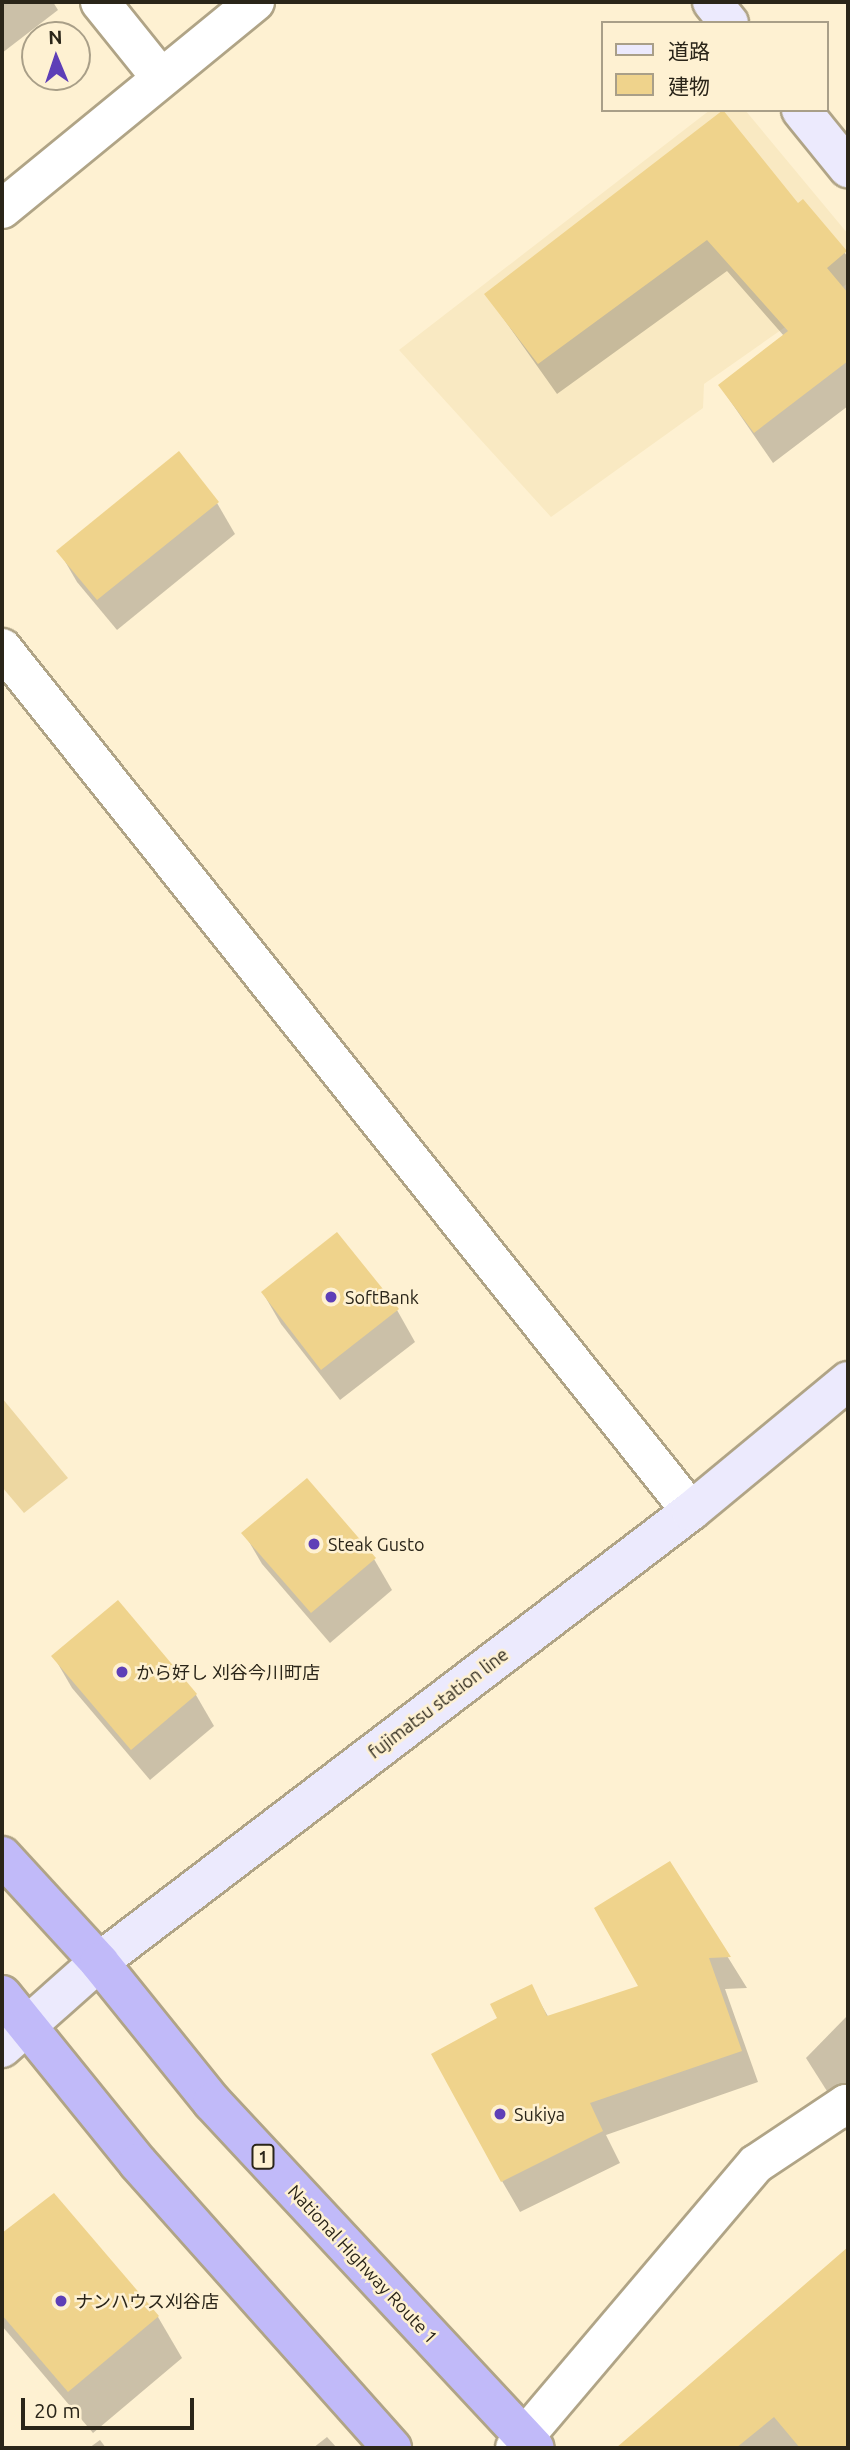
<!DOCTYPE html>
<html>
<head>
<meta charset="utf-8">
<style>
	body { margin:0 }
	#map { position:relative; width:850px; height:2450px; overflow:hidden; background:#fef1d2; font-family:Ubuntu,"Noto Sans JP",sans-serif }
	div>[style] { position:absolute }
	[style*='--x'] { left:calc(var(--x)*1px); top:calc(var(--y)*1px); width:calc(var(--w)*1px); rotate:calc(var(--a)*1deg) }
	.built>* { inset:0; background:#f9e9c2 }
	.green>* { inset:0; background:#edd7a1 }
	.shadow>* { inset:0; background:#0003 }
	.building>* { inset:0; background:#efd38c }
	.roads { filter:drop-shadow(2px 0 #b0a486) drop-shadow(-2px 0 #b0a486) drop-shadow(0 2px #b0a486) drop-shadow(0 -2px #b0a486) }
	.street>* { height:38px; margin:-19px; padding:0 19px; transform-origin:19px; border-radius:19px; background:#fff }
	.secondary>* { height:38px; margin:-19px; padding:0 19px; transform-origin:19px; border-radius:19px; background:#eceafd }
	.highway>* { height:38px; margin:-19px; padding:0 19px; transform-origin:19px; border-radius:19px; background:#c1baf9 }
	.dots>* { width:19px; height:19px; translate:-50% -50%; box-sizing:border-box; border:4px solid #fef1d2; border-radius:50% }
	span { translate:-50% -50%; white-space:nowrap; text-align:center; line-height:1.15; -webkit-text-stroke:5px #fef1d2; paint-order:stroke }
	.shield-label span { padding:2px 5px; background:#fef1d2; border:2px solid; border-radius:5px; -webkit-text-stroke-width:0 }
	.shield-label { font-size:16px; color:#2a2519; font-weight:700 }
	.poi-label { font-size:18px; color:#2a2519 }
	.left { translate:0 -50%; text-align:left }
	.street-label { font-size:18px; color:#2a2519 }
	.frame { position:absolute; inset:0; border:4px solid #2a2519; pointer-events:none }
	.legend { position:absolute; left:601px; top:21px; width:228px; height:91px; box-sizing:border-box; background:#fef1d2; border:2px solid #a99f88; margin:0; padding:9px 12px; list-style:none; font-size:21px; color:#2a2519 }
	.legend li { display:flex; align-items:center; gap:14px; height:35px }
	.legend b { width:35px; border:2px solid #a99f88 }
	.north { position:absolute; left:21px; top:21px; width:70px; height:70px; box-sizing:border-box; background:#fef1d2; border:2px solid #a99f88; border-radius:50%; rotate:358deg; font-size:19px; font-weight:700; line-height:28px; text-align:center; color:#2a2519 }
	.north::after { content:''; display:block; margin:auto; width:24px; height:32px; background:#5e3fb7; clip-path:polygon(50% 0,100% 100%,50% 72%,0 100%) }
	.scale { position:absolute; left:21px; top:2398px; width:173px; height:32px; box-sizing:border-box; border:4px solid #2a2519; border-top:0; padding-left:9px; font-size:21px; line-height:24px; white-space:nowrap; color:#2a2519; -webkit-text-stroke:5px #fef1d2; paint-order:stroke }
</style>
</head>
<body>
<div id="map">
	<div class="built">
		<div style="clip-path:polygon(710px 110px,745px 110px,848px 234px,848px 283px,704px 384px,703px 408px,551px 517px,399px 350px)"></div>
	</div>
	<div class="green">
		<div style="clip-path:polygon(2px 1398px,68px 1478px,24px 1513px,2px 1487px)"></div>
	</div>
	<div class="shadow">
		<div style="clip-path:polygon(2px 2px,53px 2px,58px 10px,2px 53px)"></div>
		<div style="clip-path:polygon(802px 202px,848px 257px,848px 406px,773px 463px,720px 386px,784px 336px,727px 271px,557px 394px,486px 294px)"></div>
		<div style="clip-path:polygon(217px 503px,235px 534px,117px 630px,77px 582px,59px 551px)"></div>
		<div style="clip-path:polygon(263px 1293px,397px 1310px,415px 1342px,340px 1400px,281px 1324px)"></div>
		<div style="clip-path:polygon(244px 1533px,374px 1559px,392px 1590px,330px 1643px,262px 1564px)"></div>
		<div style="clip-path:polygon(54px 1657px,196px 1695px,214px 1726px,150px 1780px,72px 1688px)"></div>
		<div style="clip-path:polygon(670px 1864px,747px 1988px,725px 1989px,758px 2082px,606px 2135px,620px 2163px,520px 2212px,502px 2181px,499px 2018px,531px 1987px,549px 2018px,641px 1987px)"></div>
		<div style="clip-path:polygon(848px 2015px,848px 2090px,832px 2099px,806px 2058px)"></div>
		<div style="clip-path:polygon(53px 2195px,158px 2317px,182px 2358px,93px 2433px,2px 2326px,2px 2235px)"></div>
		<div style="clip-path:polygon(830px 2264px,848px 2286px,848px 2448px,619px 2448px)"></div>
		<div style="clip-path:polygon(327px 2437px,337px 2448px,313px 2448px)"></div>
		<div style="clip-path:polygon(100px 2440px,106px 2448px,89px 2448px)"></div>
	</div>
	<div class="building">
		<div style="clip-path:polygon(723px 110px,798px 203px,803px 199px,847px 251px,827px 268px,848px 293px,848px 361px,754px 433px,718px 385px,788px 331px,707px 240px,538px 364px,484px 294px)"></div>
		<div style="clip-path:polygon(179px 451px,219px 502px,97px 600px,56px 551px)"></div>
		<div style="clip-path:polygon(337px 1232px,399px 1309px,321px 1370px,261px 1292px)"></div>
		<div style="clip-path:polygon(307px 1478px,376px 1558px,311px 1613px,241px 1533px)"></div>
		<div style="clip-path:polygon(118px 1600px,197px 1694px,131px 1750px,51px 1656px)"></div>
		<div style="clip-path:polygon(670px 1861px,731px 1957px,709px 1958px,742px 2051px,590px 2103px,603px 2131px,501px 2182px,431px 2054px,497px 2018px,490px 2004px,532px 1984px,547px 2016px,638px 1986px,594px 1908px)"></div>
		<div style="clip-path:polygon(54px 2193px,159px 2316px,68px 2392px,2px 2315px,2px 2233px)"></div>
		<div style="clip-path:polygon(848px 2247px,848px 2448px,800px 2448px,774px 2417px,736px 2448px,616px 2448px)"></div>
	</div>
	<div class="roads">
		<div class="street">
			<div style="--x:100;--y:2;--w:97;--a:51.2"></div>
			<div style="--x:2;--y:209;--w:327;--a:-39.3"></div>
			<div style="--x:2;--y:648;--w:1104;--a:51.4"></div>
			<div style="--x:515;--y:2448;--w:372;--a:-49.7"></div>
			<div style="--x:756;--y:2164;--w:108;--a:-33.7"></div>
			<div style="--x:846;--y:2104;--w:5;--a:68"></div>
		</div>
		<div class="secondary">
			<div style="--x:712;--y:2;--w:27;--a:51"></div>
			<div style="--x:801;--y:110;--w:75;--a:51"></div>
			<div style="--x:2;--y:2048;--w:130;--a:-41.6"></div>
			<div style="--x:99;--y:1962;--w:744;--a:-37.3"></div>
			<div style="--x:691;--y:1511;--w:204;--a:-39.6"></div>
		</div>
		<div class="highway">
			<div style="--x:2;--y:1856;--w:144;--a:47.5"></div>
			<div style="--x:99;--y:1962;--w:180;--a:51.1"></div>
			<div style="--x:212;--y:2102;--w:473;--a:47"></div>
			<div style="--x:2;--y:1995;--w:216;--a:51"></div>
			<div style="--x:138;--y:2163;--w:382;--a:48.3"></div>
		</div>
	</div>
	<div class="dots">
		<div style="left:331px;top:1297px;background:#5e3fb7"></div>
		<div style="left:314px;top:1544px;background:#5e3fb7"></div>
		<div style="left:122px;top:1672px;background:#5e3fb7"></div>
		<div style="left:500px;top:2114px;background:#5e3fb7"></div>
		<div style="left:61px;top:2301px;background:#5e3fb7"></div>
	</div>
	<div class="shield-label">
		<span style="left:263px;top:2157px">1</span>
	</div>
	<div class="poi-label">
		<span class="left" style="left:345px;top:1297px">SoftBank</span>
		<span class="left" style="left:328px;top:1544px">Steak Gusto</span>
		<span class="left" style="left:136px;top:1672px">から好し 刈谷今川町店</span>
		<span class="left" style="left:514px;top:2114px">Sukiya</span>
		<span class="left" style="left:75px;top:2301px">ナンハウス刈谷店</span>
	</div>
	<div class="street-label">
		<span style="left:438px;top:1703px;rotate:-37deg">fujimatsu station line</span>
		<span style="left:363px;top:2264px;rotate:47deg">National Highway Route 1</span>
	</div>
	<div class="frame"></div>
	<ul class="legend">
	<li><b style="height:9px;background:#eceafd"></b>道路</li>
	<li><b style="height:19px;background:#efd38c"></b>建物</li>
	</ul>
	<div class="north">N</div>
	<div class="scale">20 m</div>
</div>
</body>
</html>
